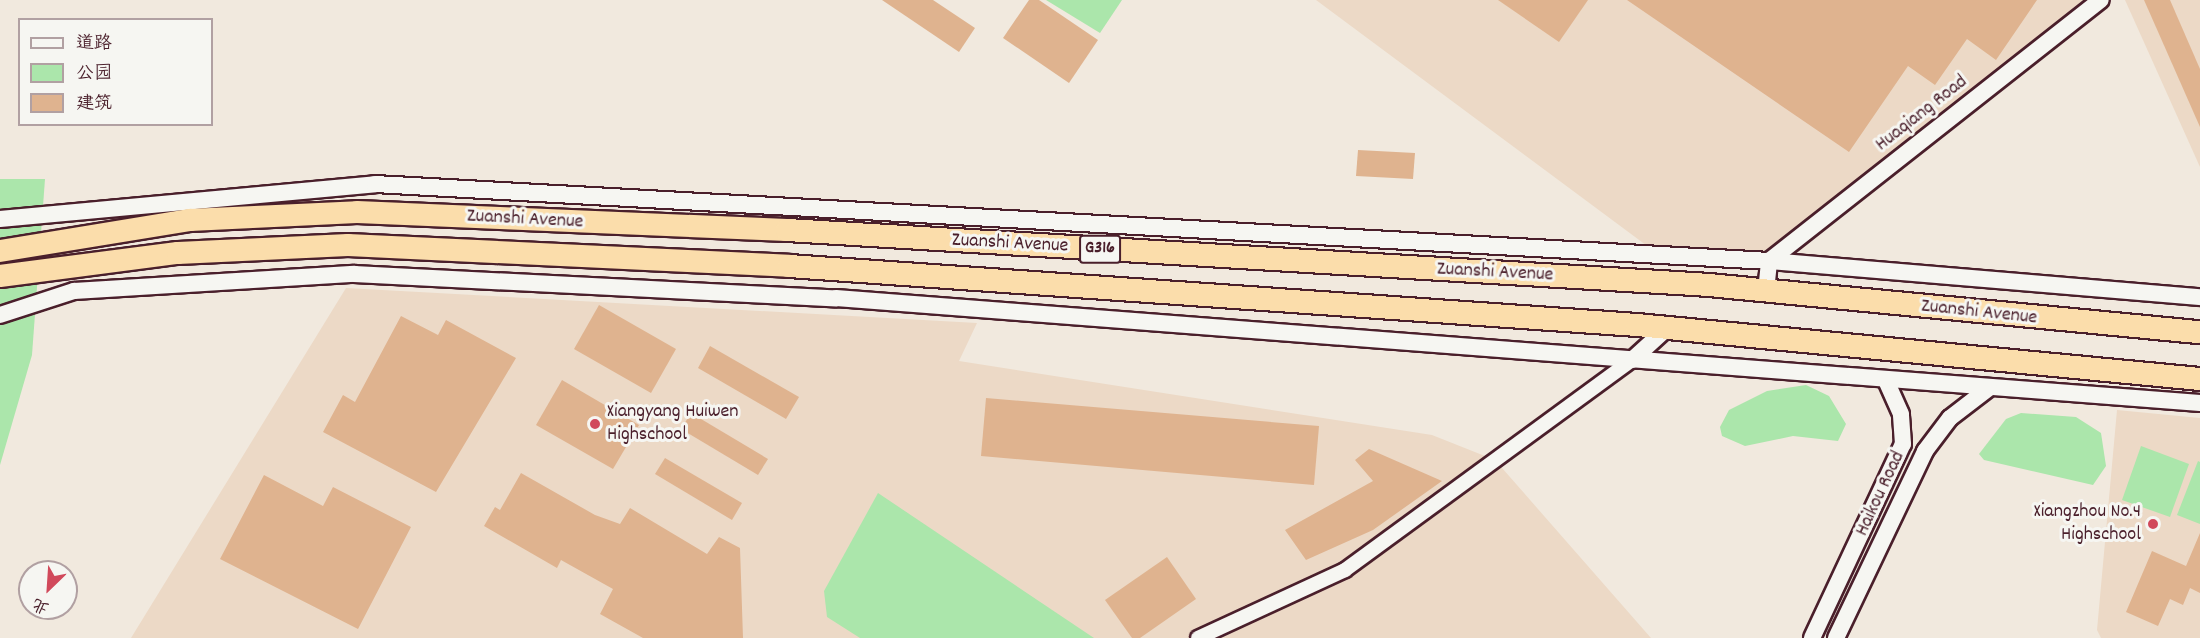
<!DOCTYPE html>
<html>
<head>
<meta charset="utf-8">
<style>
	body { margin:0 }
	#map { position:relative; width:2200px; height:638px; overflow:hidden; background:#f1e9de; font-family:Dekko,"LXGW WenKai TC",sans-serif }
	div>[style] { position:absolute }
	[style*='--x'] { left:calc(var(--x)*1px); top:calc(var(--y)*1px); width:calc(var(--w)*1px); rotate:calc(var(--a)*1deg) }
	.built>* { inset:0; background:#ecd9c6 }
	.green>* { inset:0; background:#abe6ab }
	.building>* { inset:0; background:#dfb38f }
	.roads { filter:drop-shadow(2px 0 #4a1f2b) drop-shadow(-2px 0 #4a1f2b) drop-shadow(0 2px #4a1f2b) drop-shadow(0 -2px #4a1f2b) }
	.minor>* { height:14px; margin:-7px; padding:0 7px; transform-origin:7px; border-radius:7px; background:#f6f6f2 }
	.tertiary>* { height:16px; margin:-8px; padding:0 8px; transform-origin:8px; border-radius:8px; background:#f6f6f2 }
	.trunk>* { height:22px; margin:-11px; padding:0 11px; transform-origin:11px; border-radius:11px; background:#fbddab }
	.dots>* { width:16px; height:16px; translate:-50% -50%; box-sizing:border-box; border:3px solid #f6f6f2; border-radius:50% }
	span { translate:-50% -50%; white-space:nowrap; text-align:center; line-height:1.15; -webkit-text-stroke:6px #f6f6f2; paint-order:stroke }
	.shield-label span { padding:2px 4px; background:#f6f6f2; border:2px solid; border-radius:4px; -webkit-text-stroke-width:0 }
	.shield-label { font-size:18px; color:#4a1f2b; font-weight:700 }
	.street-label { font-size:20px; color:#4a1f2b }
	.poi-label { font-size:20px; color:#4a1f2b }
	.left { translate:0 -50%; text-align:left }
	.right { translate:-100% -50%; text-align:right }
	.legend { position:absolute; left:18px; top:18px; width:195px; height:108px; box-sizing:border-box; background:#f6f6f2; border:2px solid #b1a0a2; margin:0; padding:8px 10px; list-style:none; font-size:18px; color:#4a1f2b }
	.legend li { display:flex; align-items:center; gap:12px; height:30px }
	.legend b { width:30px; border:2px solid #b1a0a2 }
	.north { position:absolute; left:18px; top:560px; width:60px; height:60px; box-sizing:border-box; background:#f6f6f2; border:2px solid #b1a0a2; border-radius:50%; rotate:205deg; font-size:16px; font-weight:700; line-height:24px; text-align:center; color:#4a1f2b }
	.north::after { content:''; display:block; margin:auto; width:21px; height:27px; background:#d1495b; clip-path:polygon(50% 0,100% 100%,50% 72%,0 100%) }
</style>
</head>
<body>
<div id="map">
	<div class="built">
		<div style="clip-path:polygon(1316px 0,2101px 0,1769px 261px,1658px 254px)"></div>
		<div style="clip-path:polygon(2125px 0,2200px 0,2200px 167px)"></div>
		<div style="clip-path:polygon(346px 288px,977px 323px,959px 361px,1432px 435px,1495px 460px,1651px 638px,131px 638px)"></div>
		<div style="clip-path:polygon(2117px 410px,2200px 418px,2200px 638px,2101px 638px,2097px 630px)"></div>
	</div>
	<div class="green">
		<div style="clip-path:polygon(1046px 0,1122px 0,1100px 33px)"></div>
		<div style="clip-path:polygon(0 179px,45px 179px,32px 355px,0 465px)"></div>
		<div style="clip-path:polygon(1806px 385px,1829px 396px,1846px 424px,1838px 441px,1793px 436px,1745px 446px,1722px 436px,1720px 427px,1729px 410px,1767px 391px)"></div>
		<div style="clip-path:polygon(2021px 413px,2076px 417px,2101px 433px,2106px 466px,2093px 485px,1984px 460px,1979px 454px,2006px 419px)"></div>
		<div style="clip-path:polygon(2141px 446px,2189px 464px,2170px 517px,2122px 500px)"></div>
		<div style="clip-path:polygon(2198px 461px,2200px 462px,2200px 524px,2177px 515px)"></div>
		<div style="clip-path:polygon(878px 493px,1094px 638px,860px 638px,827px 617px,824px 591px)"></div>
	</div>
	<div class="building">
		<div style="clip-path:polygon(882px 0,933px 0,975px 28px,959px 52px)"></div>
		<div style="clip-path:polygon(1029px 0,1039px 0,1098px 40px,1069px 83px,1003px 38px)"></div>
		<div style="clip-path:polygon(1498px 0,1588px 0,1559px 42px)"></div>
		<div style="clip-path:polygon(1627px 0,2037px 0,1996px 60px,1967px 39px,1935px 85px,1908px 66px,1849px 152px)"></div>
		<div style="clip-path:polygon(2144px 0,2170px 0,2200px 69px,2200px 127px)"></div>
		<div style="clip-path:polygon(1358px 150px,1415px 153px,1413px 179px,1356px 176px)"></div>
		<div style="clip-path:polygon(599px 305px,676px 349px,651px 393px,574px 349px)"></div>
		<div style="clip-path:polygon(401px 316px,438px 335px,446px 320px,516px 358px,436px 492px,323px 432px,343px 395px,355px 402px)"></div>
		<div style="clip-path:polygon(710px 346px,799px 397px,786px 419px,698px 368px)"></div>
		<div style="clip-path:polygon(562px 380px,639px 425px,613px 469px,536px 425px)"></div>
		<div style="clip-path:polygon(986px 398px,1319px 426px,1314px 485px,981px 456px)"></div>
		<div style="clip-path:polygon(691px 413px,768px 459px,758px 475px,681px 429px)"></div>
		<div style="clip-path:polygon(1369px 449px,1442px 481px,1373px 530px,1306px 560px,1285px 530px,1373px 481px,1355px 460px)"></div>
		<div style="clip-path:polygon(665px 458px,742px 503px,732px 520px,655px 474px)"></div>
		<div style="clip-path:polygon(521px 473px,595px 515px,620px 524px,630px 508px,707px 554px,719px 537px,740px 548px,743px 638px,643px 638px,600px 614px,613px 589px,561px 560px,557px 568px,484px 526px,495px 507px,500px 510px)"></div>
		<div style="clip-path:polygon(264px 475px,323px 506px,333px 487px,411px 527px,358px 629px,220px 559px)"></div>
		<div style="clip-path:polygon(2200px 533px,2200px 593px,2190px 588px,2183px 605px,2170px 599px,2158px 626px,2126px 612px,2152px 551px,2186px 566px)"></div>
		<div style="clip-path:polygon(1167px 557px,1196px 599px,1140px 638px,1132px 638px,1105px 600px)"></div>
	</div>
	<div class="roads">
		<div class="minor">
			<div style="--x:1198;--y:638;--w:162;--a:-24.8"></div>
			<div style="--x:1345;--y:570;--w:356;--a:-36.2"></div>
		</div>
		<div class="tertiary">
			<div style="--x:0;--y:219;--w:377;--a:-5.3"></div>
			<div style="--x:375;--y:184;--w:1396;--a:3.16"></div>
			<div style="--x:1769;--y:261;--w:433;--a:4.8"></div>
			<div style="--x:1769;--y:261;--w:422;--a:-38.2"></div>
			<div style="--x:1766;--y:291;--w:30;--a:-84"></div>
			<div style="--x:0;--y:315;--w:78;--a:-18"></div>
			<div style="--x:74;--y:291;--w:281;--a:-3.5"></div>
			<div style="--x:354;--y:274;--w:483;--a:2.9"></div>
			<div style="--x:836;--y:298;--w:1368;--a:4.4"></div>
			<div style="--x:1632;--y:360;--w:47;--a:-42.4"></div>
			<div style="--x:1812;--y:638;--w:214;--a:-64.9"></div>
			<div style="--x:1903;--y:444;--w:30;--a:-94"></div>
			<div style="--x:1901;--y:414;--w:37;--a:-114"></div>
			<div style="--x:1836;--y:638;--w:207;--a:-64.5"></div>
			<div style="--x:1925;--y:451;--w:41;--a:-52.9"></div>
			<div style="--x:1950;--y:418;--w:49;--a:-37.6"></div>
		</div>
		<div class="trunk">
			<div style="--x:0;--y:251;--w:193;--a:-9.3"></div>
			<div style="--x:190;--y:220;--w:167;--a:-2.7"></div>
			<div style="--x:357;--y:212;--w:430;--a:2.4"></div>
			<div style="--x:787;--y:230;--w:924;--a:3.41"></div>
			<div style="--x:1709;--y:285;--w:493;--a:5.5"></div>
			<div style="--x:0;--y:276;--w:179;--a:-7.4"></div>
			<div style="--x:178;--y:253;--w:170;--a:-2.7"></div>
			<div style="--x:348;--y:245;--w:441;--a:2.7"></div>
			<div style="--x:789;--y:266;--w:850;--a:3.98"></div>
			<div style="--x:1637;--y:325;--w:566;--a:5.48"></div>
		</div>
	</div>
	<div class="dots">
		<div style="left:595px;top:424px;background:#d1495b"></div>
		<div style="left:2153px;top:524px;background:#d1495b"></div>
	</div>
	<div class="shield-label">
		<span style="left:1100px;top:249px">G316</span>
	</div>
	<div class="street-label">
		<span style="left:1922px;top:114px;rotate:-38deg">Huaqiang Road</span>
		<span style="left:525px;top:220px;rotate:3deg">Zuanshi Avenue</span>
		<span style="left:1010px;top:244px;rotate:3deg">Zuanshi Avenue</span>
		<span style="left:1495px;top:273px;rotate:3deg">Zuanshi Avenue</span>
		<span style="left:1979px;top:313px;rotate:6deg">Zuanshi Avenue</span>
		<span style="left:1881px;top:494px;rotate:-65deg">Haikou Road</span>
	</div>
	<div class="poi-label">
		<span class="left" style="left:607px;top:424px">Xiangyang Huiwen<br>Highschool</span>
		<span class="right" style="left:2141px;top:524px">Xiangzhou No.4<br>Highschool</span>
	</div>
	<ul class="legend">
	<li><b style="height:8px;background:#f6f6f2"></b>道路</li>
	<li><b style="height:16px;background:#abe6ab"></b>公园</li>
	<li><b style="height:16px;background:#dfb38f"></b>建筑</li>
	</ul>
	<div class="north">北</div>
</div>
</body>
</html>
